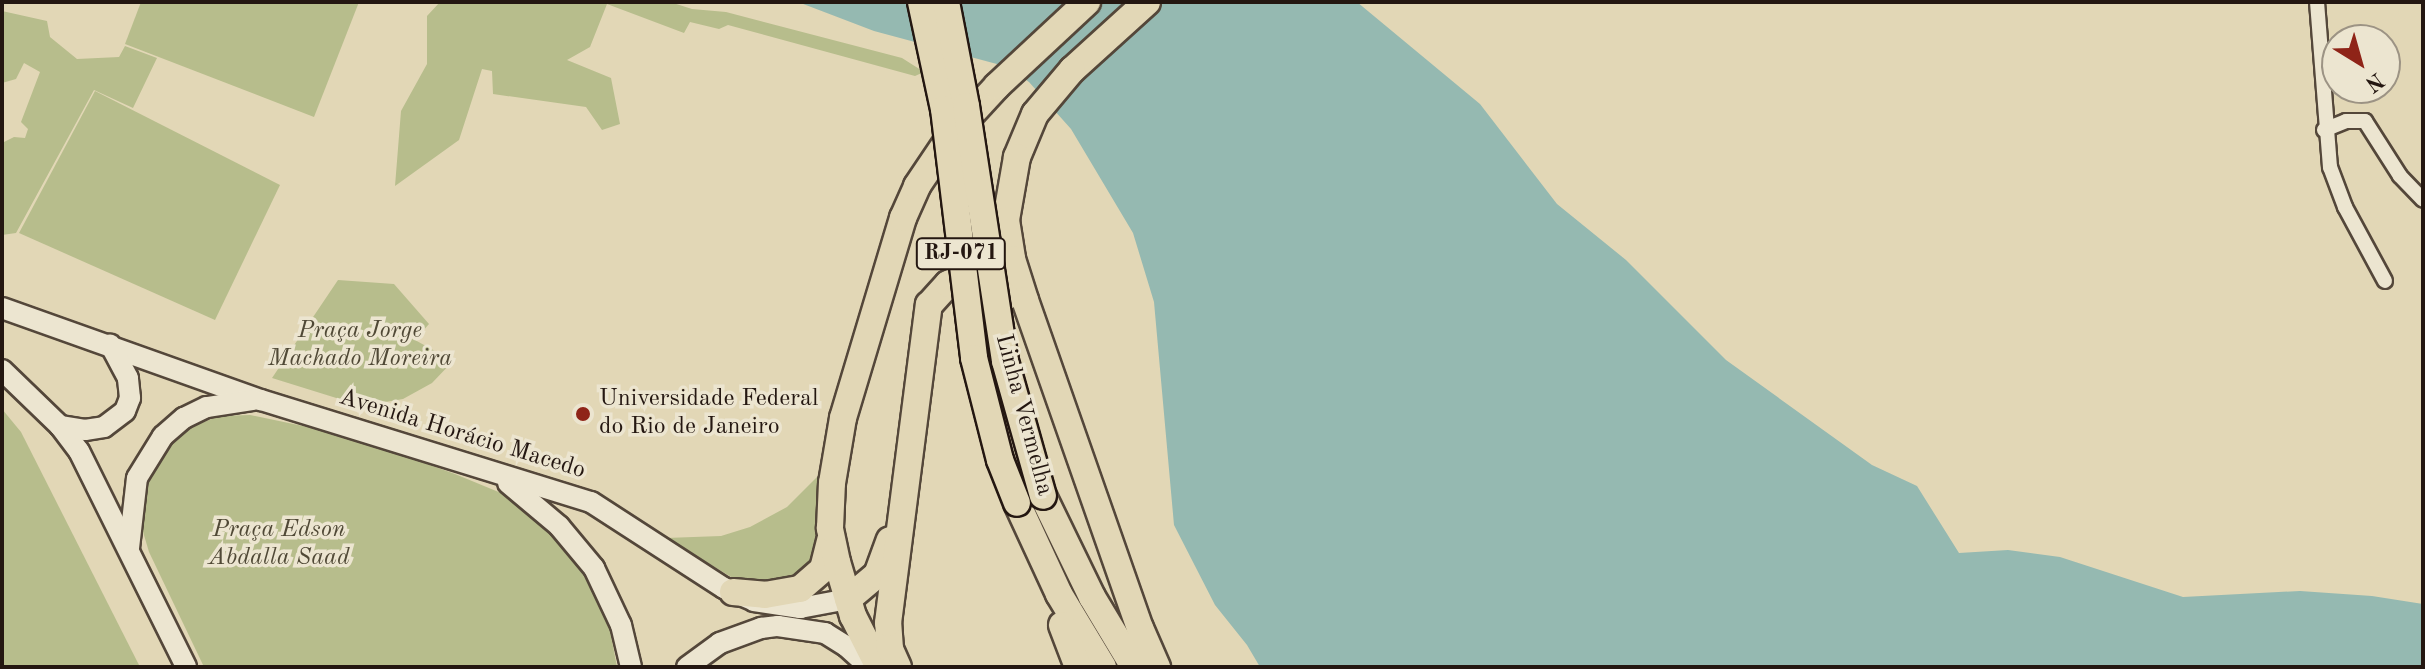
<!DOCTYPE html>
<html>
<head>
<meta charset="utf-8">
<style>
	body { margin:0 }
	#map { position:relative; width:2425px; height:669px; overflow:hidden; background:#e2d7b6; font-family:"Old Standard TT",serif }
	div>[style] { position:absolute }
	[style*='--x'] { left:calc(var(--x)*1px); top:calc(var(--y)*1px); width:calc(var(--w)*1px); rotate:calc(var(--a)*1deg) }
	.green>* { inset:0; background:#b7bd8c }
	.water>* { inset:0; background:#95b9b1 }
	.roads { filter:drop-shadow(2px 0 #54473a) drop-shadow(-2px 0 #54473a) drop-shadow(0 2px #54473a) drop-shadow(0 -2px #54473a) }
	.street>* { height:14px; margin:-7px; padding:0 7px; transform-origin:7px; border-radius:7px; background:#ece5d0 }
	.secondary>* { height:20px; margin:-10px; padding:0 10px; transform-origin:10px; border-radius:10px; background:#ece5d0 }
	.highway>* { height:26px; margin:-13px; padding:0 13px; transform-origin:13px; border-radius:13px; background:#e2d7b6 }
	.bridges { filter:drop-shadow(2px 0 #241711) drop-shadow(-2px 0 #241711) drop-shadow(0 2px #241711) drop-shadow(0 -2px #241711) }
	.highway-bridge>* { height:26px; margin:-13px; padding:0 13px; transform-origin:13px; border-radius:13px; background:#e2d7b6 }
	.dots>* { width:22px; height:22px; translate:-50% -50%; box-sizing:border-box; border:4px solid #ece5d0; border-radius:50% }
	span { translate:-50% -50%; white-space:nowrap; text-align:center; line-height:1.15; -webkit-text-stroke:7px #ece5d0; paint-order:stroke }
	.shield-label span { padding:2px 6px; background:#ece5d0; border:2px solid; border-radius:6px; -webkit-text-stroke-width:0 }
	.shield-label { font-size:22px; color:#241711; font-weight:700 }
	.park-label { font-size:24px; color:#504936; font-style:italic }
	.poi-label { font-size:24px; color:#241711 }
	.left { translate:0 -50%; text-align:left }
	.street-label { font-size:24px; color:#241711 }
	.frame { position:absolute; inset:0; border:4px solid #241711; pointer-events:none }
	.north { position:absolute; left:2321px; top:24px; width:80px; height:80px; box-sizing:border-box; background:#ece5d0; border:2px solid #9c9384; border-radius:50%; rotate:143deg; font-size:22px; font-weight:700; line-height:32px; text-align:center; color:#241711 }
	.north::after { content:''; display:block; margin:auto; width:28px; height:36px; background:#8f2418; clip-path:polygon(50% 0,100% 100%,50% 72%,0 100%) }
</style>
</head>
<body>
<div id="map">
	<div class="green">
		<div style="clip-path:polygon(141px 2px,359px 2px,314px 117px,125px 44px)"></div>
		<div style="clip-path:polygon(440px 2px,670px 2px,692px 9px,726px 12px,902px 58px,924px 72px,915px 76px,728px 25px,719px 29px,690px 22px,684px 33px,607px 4px,590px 47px,567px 60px,611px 78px,620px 124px,602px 130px,586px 107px,493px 94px,492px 71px,482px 69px,459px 140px,395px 186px,401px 111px,427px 64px,427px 16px)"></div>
		<div style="clip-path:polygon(2px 11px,47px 21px,50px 37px,77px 59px,119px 57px,125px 46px,157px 58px,133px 108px,94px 90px,16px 233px,2px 235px,2px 143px,14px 137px,25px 138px,28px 129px,21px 122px,40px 72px,24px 63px,16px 79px,2px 83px)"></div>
		<div style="clip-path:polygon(95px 91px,280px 185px,215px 320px,19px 233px)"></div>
		<div style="clip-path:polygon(338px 280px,394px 284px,429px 324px,415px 340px,453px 361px,432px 383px,403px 399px,362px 406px,272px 378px)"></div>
		<div style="clip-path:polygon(2px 409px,21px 432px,140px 667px,2px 667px)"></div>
		<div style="clip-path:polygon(250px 415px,346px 435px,455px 474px,501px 493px,527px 510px,557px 539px,587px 577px,607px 615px,617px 667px,204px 667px,149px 552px,141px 525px,144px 488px,149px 471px,171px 442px,187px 429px,219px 416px)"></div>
		<div style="clip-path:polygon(823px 471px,818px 566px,778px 585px,738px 581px,666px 538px,721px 536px,750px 527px,787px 507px)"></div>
	</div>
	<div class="water">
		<div style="clip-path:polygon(798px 2px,1357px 2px,1480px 104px,1557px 204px,1626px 260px,1726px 360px,1872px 465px,1917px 486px,1959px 553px,2008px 550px,2060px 557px,2183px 597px,2300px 591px,2372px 596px,2423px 604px,2423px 667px,1260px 667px,1247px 645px,1215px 605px,1174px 525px,1154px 302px,1133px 233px,1071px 129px,1029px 82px,1008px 67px,874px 31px)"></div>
	</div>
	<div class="roads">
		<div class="street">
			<div style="--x:2317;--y:2;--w:166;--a:85.5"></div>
			<div style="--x:2330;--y:167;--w:43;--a:69.4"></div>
			<div style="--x:2345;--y:207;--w:84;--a:61.6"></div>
			<div style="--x:2324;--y:130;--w:24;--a:-22"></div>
			<div style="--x:2346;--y:121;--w:19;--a:0"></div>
			<div style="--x:2365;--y:121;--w:65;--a:57.5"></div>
			<div style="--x:2400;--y:176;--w:33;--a:46"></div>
		</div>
		<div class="secondary">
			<div style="--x:2;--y:308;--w:275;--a:19.6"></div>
			<div style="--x:261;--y:400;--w:345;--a:17.2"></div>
			<div style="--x:591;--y:502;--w:158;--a:32.9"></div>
			<div style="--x:724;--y:588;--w:33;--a:23"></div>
			<div style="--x:754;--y:601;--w:47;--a:8.7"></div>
			<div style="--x:800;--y:608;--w:49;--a:-10.6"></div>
			<div style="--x:2;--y:370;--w:81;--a:44"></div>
			<div style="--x:60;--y:426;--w:31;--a:53"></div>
			<div style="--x:79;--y:451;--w:241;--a:63.6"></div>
			<div style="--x:60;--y:426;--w:25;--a:9"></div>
			<div style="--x:85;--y:430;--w:19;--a:-9"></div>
			<div style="--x:104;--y:427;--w:26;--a:-37"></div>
			<div style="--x:125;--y:411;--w:14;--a:-69"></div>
			<div style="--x:130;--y:398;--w:20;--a:-96"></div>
			<div style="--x:128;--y:378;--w:38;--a:-118"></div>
			<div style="--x:508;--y:483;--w:67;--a:40.1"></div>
			<div style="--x:559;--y:526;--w:55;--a:50.2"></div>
			<div style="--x:594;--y:568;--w:63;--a:64.7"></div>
			<div style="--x:621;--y:625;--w:43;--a:76.6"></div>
			<div style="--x:129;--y:548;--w:70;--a:-83.5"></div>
			<div style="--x:137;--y:478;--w:49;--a:-58.2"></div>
			<div style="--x:163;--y:436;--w:28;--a:-41"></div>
			<div style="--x:184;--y:418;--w:25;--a:-26"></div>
			<div style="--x:207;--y:407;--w:47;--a:-8.7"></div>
			<div style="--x:687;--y:667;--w:41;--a:-36"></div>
			<div style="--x:720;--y:643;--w:44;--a:-20.1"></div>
			<div style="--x:761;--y:628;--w:17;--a:-7"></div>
			<div style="--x:778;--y:626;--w:48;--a:8.5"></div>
			<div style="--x:825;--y:633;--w:25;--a:32"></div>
			<div style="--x:846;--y:646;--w:31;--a:42"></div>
		</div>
		<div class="highway">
			<div style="--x:1147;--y:2;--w:101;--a:137.8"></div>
			<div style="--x:1072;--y:70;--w:57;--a:130.1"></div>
			<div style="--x:1035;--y:114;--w:47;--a:112.7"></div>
			<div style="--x:1017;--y:157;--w:64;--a:99.9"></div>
			<div style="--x:1006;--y:220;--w:39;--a:81"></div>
			<div style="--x:1012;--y:259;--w:43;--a:72.4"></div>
			<div style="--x:1025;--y:300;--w:348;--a:70.7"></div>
			<div style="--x:1140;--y:628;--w:43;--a:66.4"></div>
			<div style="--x:1043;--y:496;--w:112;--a:64.1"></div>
			<div style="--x:1092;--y:597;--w:82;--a:59"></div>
			<div style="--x:1017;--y:503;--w:100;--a:65.2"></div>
			<div style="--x:1059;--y:594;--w:85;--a:58.9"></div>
			<div style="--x:733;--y:592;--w:32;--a:5"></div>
			<div style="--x:765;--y:595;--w:36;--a:-10"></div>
			<div style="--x:800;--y:589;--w:30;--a:-41"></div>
			<div style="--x:823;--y:569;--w:30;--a:-76"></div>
			<div style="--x:848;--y:599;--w:38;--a:-40"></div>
			<div style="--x:877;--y:575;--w:37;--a:-70"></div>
			<div style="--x:1062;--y:625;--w:45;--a:69.1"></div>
			<div style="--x:879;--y:667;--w:57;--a:-117"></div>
			<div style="--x:853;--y:616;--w:56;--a:-106.5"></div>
			<div style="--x:837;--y:562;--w:35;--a:-102"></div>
			<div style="--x:830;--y:528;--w:45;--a:-87.5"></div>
			<div style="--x:832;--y:483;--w:66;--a:-80.4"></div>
			<div style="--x:843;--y:418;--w:209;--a:-73.3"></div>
			<div style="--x:903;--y:218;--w:35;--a:-66"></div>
			<div style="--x:917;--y:186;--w:59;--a:-56"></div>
			<div style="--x:950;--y:137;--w:69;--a:-47.3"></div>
			<div style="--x:997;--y:86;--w:123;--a:-43"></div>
			<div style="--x:898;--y:667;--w:20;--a:-114"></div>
			<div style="--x:890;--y:649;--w:26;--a:-94"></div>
			<div style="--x:888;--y:623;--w:321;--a:-82.7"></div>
			<div style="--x:929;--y:305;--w:28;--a:-48"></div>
			<div style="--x:948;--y:284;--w:21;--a:-25"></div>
			<div style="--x:967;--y:275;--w:19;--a:6"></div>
			<div style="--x:986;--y:277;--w:28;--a:45"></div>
		</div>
	</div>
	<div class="bridges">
		<div class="highway-bridge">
			<div style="--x:921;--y:2;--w:109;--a:77.9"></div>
			<div style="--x:944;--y:109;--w:251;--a:83.1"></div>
			<div style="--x:974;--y:358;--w:105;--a:75.7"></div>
			<div style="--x:1000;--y:460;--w:46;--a:68.4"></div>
			<div style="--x:946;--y:2;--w:106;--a:79.1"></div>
			<div style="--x:966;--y:106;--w:258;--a:81.3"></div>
			<div style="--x:1005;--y:361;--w:140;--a:74.3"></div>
		</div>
	</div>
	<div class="dots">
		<div style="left:583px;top:414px;background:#8f2418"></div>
	</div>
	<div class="shield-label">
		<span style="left:961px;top:254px">RJ-071</span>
	</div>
	<div class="park-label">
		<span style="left:360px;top:346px">Praça Jorge<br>Machado Moreira</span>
		<span style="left:279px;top:545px">Praça Edson<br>Abdalla Saad</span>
	</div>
	<div class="poi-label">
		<span class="left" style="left:599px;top:414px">Universidade Federal<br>do Rio de Janeiro</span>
	</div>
	<div class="street-label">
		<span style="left:1023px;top:415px;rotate:75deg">Linha Vermelha</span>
		<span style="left:462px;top:435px;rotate:17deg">Avenida Horácio Macedo</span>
	</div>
	<div class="frame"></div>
	<div class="north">N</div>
</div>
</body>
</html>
